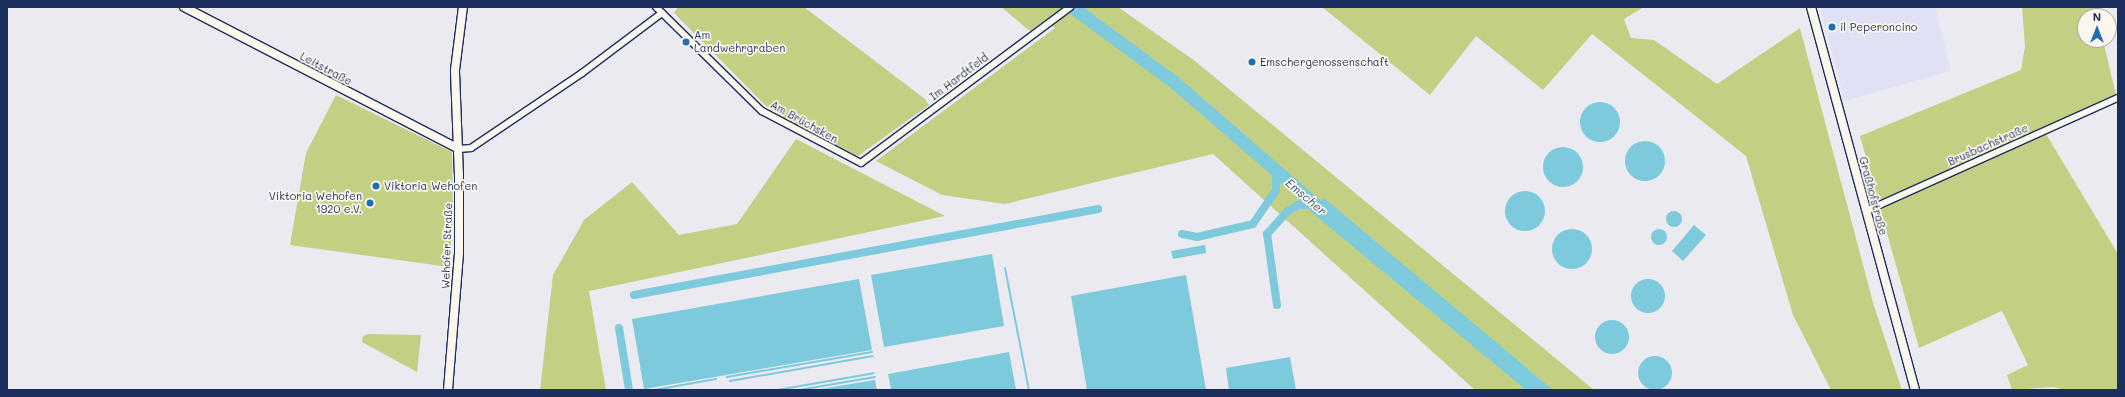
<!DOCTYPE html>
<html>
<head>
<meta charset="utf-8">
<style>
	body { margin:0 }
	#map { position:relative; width:2125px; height:397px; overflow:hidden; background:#ebeaf1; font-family:Mali,sans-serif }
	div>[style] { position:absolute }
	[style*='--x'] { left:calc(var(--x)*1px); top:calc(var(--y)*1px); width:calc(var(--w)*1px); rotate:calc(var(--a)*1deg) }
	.built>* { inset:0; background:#e0e1f5 }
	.green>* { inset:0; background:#c3d084 }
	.water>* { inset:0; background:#7ecadd }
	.round { border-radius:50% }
	.stream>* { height:2px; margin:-1px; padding:0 1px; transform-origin:1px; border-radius:1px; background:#7ecadd }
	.canal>* { height:8px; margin:-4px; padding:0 4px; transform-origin:4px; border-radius:4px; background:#7ecadd }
	.river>* { height:13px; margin:-6.5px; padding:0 6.5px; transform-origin:6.5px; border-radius:6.5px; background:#7ecadd }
	.roads { filter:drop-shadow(1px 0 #1b2f5e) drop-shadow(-1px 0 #1b2f5e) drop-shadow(0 1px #1b2f5e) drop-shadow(0 -1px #1b2f5e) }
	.street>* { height:6px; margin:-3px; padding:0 3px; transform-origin:3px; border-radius:3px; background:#fbf7ec }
	.secondary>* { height:8px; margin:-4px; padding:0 4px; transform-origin:4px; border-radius:4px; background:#fbf7ec }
	.dots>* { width:11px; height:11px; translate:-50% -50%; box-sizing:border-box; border:2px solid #fbf7ec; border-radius:50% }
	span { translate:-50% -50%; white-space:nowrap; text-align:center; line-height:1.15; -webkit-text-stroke:3.5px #fbf7ec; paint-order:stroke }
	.poi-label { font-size:11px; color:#1b2f5e }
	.left { translate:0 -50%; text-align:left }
	.right { translate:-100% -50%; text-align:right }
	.street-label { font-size:11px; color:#1b2f5e }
	.water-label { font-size:12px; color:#34567e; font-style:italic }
	.frame { position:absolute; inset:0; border:8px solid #1b2f5e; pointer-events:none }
	.north { position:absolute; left:2077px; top:8px; width:40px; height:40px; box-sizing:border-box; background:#fbf7ec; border:1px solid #a1a7b3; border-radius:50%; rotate:0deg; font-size:11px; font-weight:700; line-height:16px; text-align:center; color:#1b2f5e }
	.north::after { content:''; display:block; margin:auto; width:14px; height:18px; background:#1f6fb2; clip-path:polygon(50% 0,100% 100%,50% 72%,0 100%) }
</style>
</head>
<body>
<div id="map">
	<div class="built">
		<div style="clip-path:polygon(1820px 7px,1935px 7px,1951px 71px,1845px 101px)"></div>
	</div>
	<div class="green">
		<div style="clip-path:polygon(678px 7px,804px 7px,925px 99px,929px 105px,858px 156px,783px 118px,765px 105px,674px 13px)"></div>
		<div style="clip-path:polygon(1001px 7px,1118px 7px,1195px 61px,1594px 390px,1475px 390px,1213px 154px,1005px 204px,942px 195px,876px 161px,1055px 28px,1045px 20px,1030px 31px)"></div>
		<div style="clip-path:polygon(1322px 7px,1644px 7px,1624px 19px,1631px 38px,1654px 40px,1717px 84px,1800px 28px,1874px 306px,1902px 390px,1831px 390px,1793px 315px,1746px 156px,1592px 34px,1543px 90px,1476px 36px,1430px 95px)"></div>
		<div style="clip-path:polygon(2022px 7px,2097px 7px,2098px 16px,2085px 16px,2085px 40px,2103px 40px,2116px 95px,2043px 129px,2118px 254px,2118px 390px,2064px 390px,2054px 387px,2012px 390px,2007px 375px,2028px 365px,2002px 311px,1919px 348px,1860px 136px,2021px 70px,2025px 47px)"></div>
		<div style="clip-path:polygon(336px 95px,452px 152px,453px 219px,449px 267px,290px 245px,306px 153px)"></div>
		<div style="clip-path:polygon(796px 139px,945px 216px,589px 291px,606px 390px,540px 390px,553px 275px,584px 220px,632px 182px,679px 235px,737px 224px)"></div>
		<div style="clip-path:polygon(369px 334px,421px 335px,417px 372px,362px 342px,363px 336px)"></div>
	</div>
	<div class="water">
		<div class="round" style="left:1580px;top:102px;width:40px;height:40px"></div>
		<div class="round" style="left:1625px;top:141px;width:40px;height:40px"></div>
		<div class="round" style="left:1543px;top:147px;width:40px;height:40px"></div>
		<div class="round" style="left:1505px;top:191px;width:40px;height:40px"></div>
		<div style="clip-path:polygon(1324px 198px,1553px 390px,1526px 390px,1310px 211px)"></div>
		<div class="round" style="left:1666px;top:211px;width:16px;height:16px"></div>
		<div style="clip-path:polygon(1694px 225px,1706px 235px,1683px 261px,1672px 251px)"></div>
		<div class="round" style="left:1651px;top:229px;width:16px;height:16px"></div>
		<div class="round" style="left:1552px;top:229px;width:40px;height:40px"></div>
		<div style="clip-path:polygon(1205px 245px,1206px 253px,1173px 259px,1171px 251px)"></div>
		<div style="clip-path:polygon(992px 254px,1004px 326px,884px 347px,871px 275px)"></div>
		<div style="clip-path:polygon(1186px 275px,1206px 390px,1087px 390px,1071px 296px)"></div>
		<div style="clip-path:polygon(859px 279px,872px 350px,644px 389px,632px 319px)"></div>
		<div class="round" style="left:1631px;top:279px;width:34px;height:34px"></div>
		<div class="round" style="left:1595px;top:320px;width:34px;height:34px"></div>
		<div style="clip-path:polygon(1009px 352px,1016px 390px,891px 390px,888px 374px)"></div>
		<div class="round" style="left:1638px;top:356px;width:34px;height:34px"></div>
		<div style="clip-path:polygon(1290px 357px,1296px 390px,1229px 390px,1226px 368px)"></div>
		<div style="clip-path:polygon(875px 380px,877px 390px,814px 390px)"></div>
	</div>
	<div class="stream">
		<div style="--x:1005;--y:268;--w:124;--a:78.9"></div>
		<div style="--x:727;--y:377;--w:147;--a:-9.8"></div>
		<div style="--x:730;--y:381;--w:145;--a:-9.9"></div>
		<div style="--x:654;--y:390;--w:63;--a:-10.1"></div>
		<div style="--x:777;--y:390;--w:98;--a:-9.9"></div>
		<div style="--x:799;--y:390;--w:77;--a:-9.7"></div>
	</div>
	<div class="canal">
		<div style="--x:1182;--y:234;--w:15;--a:11"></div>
		<div style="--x:1197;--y:237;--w:57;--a:-13.1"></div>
		<div style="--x:1253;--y:224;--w:41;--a:-55.9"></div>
		<div style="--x:1276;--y:190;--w:18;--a:-90"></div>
		<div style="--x:634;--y:295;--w:472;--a:-10.5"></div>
		<div style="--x:1277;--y:305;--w:72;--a:-98"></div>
		<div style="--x:1267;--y:234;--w:31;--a:-48"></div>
		<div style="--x:1288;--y:211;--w:12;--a:-31"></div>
		<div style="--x:1298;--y:205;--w:18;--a:0"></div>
		<div style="--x:619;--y:328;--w:63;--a:80.8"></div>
	</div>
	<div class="river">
		<div style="--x:1072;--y:7;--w:127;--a:36.3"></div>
		<div style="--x:1174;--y:82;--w:206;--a:40.9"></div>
	</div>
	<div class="roads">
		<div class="street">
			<div style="--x:656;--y:7;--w:148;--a:44.5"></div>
			<div style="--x:762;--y:111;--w:112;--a:27.7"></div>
			<div style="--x:861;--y:163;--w:261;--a:-36.7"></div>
			<div style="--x:459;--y:149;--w:12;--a:-5"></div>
			<div style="--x:471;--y:148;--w:134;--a:-34"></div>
			<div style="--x:582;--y:73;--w:100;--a:-36.9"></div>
			<div style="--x:1866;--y:211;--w:276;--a:-24.2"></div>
		</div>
		<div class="secondary">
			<div style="--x:184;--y:7;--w:309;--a:27.3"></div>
			<div style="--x:1811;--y:7;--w:397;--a:74.8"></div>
			<div style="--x:448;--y:390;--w:138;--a:-85.4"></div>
			<div style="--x:459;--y:252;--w:76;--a:-90"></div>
			<div style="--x:459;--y:176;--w:106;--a:-92.2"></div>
			<div style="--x:455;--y:70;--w:64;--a:-82.8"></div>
		</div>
	</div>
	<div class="dots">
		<div style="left:1832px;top:27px;background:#1f6fb2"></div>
		<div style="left:686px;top:42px;background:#1f6fb2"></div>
		<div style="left:1252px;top:62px;background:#1f6fb2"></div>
		<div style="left:376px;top:186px;background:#1f6fb2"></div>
		<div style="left:370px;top:203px;background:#1f6fb2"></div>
	</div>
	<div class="poi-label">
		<span class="left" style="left:1840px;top:27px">il Peperoncino</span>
		<span class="left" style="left:694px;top:42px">Am<br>Landwehrgraben</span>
		<span class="left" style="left:1260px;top:62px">Emschergenossenschaft</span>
		<span class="left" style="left:384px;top:186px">Viktoria Wehofen</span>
		<span class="right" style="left:362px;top:203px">Viktoria Wehofen<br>1920 e.V.</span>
	</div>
	<div class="street-label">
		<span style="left:326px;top:69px;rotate:28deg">Leitstraße</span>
		<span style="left:959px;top:77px;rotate:-37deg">Im Hardtfeld</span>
		<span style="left:804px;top:122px;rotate:29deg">Am Brüchsken</span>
		<span style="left:1988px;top:145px;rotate:-24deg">Brusbachstraße</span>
		<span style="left:1873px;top:196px;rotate:75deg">Graßhofstraße</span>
		<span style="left:447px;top:246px;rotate:-88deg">Wehofer Straße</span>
	</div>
	<div class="water-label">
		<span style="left:1306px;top:197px;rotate:40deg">Emscher</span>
	</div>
	<div class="frame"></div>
	<div class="north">N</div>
</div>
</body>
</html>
